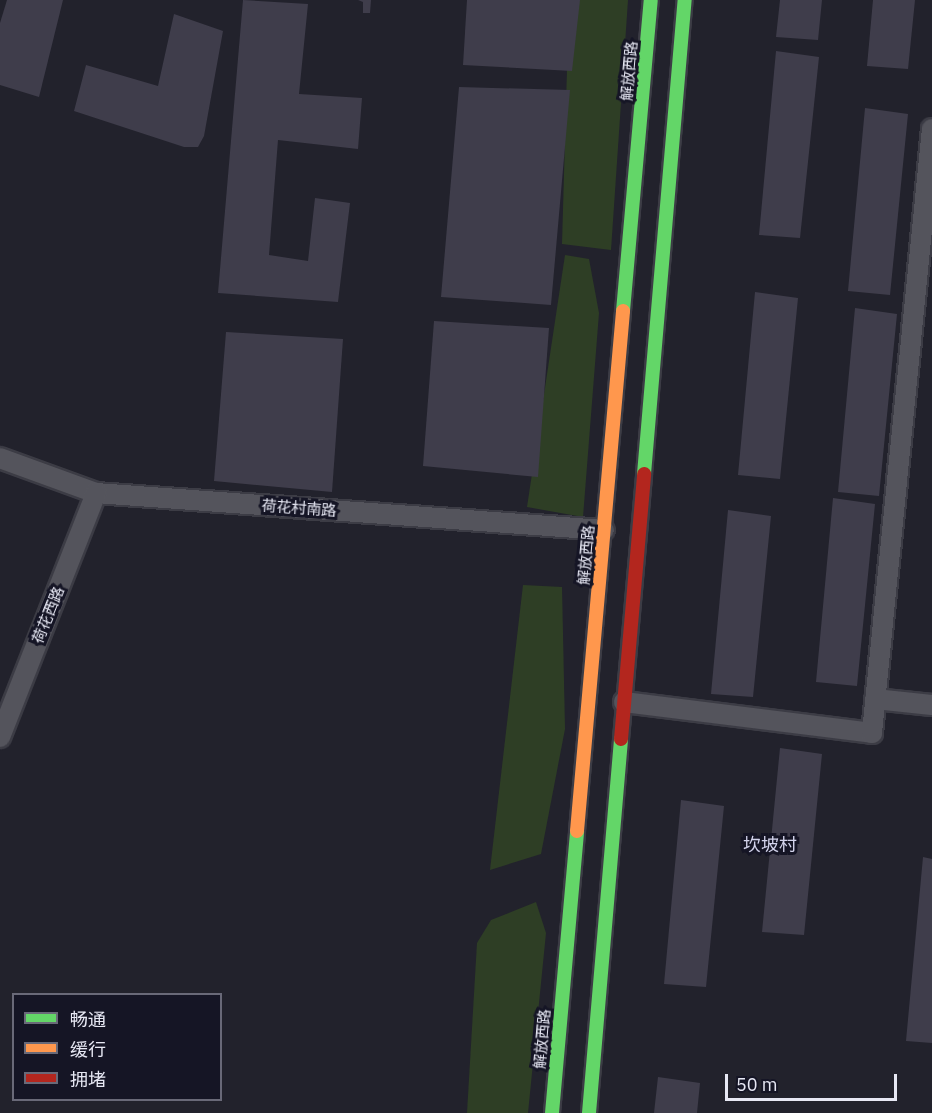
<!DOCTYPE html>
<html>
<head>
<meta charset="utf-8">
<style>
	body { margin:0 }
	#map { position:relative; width:932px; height:1113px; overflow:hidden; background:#22222c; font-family:"IBM Plex Sans","Noto Sans SC",sans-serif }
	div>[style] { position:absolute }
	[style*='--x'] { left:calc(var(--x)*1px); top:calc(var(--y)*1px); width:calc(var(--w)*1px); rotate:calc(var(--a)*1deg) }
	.green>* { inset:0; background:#2e3e25 }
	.building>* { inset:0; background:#3f3d4b }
	.roads { filter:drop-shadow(2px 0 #3c3c45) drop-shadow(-2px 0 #3c3c45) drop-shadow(0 2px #3c3c45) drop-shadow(0 -2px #3c3c45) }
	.street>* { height:20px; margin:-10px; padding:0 10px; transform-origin:10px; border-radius:10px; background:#54545c }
	.fast>* { height:14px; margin:-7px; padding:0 7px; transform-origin:7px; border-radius:7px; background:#63d668 }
	.slow>* { height:14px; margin:-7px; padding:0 7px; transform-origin:7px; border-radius:7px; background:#ff974d }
	.jam>* { height:14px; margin:-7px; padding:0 7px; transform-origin:7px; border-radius:7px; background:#b3261e }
	span { translate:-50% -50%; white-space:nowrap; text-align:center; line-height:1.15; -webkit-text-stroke:6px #151525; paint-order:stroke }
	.street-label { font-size:15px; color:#e7e8f4 }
	.quarter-label { font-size:18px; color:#d2d3eb }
	.legend { position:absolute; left:12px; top:993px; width:210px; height:108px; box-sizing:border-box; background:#151525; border:2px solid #696978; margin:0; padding:8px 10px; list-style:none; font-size:18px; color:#e7e8f4 }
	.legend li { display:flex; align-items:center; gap:12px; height:30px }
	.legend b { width:30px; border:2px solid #696978 }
	.scale { position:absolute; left:725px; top:1074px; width:172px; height:27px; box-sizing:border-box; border:3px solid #e7e8f4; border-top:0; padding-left:8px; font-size:18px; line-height:21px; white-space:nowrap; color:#e7e8f4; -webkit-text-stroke:4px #151525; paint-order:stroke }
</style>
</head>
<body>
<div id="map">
	<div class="green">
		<div style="clip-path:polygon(569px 0,628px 0,611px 250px,562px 244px)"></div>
		<div style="clip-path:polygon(565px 255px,589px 259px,599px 313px,583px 517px,527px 507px)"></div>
		<div style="clip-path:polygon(523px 585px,562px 587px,565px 729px,541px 854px,490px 870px)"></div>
		<div style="clip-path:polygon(536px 902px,546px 933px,528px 1113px,467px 1113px,477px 943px,491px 920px)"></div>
	</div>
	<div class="building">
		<div style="clip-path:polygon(7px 0,63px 0,39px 97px,0 85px,0 23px)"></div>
		<div style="clip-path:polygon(243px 0,308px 4px,299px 94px,362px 98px,358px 149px,278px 140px,269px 255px,308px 261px,315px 198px,350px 203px,338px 302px,218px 293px)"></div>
		<div style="clip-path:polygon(358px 0,371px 0,370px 13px,363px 13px,363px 2px)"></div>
		<div style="clip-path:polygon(467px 0,580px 0,572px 71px,463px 65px)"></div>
		<div style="clip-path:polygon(780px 0,822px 0,818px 40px,776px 37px)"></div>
		<div style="clip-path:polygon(873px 0,915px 0,908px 69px,867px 66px)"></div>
		<div style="clip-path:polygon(174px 14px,223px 31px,204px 136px,198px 147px,184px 147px,74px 111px,86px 65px,158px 86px)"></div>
		<div style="clip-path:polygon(776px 51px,819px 57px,800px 238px,759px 235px)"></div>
		<div style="clip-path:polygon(459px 87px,570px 90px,551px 305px,441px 297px)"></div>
		<div style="clip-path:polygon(865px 108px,908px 114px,890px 295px,848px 291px)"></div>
		<div style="clip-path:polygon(755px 292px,798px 298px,780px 479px,738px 475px)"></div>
		<div style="clip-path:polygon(855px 308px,897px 314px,879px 496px,838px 492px)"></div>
		<div style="clip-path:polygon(434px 321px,549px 328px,538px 477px,423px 466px)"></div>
		<div style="clip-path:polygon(226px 332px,343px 339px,332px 492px,214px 481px)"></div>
		<div style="clip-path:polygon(833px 498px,875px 504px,857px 686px,816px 682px)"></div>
		<div style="clip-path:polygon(728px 510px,771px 516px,753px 697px,711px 694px)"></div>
		<div style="clip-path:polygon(780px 748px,822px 754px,804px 935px,762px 932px)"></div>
		<div style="clip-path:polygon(681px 800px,724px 806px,706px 987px,664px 984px)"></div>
		<div style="clip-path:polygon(923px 857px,932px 859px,932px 1043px,906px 1041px)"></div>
		<div style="clip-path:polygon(658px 1077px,700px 1083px,697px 1113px,654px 1113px)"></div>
	</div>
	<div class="roads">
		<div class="street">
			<div style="--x:0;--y:458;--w:102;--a:20"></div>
			<div style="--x:96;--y:493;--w:509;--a:4.17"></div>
			<div style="--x:875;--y:699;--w:57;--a:6"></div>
			<div style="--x:624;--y:702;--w:250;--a:7.1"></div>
			<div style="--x:872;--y:733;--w:607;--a:-84.33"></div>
			<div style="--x:0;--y:737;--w:262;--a:-68.5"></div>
		</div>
		<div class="fast">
			<div style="--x:623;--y:311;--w:312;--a:-84.9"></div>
			<div style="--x:644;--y:474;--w:476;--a:-85.1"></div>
			<div style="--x:552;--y:1113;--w:283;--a:-84.9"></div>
			<div style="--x:589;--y:1113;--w:375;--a:-85.1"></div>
		</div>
		<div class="slow">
			<div style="--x:577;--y:831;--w:522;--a:-84.94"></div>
		</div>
		<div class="jam">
			<div style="--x:621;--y:739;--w:266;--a:-85"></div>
		</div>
	</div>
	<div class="street-label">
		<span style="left:629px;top:71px;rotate:-85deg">解放西路</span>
		<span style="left:299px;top:508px;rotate:4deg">荷花村南路</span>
		<span style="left:586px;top:555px;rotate:-85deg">解放西路</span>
		<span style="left:48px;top:615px;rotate:-68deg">荷花西路</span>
		<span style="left:542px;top:1039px;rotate:-85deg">解放西路</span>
	</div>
	<div class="quarter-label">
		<span style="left:770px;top:845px">坎坡村</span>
	</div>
	<ul class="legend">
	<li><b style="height:8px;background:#63d668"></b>畅通</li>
	<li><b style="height:8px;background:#ff974d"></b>缓行</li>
	<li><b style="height:8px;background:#b3261e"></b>拥堵</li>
	</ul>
	<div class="scale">50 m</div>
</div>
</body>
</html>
